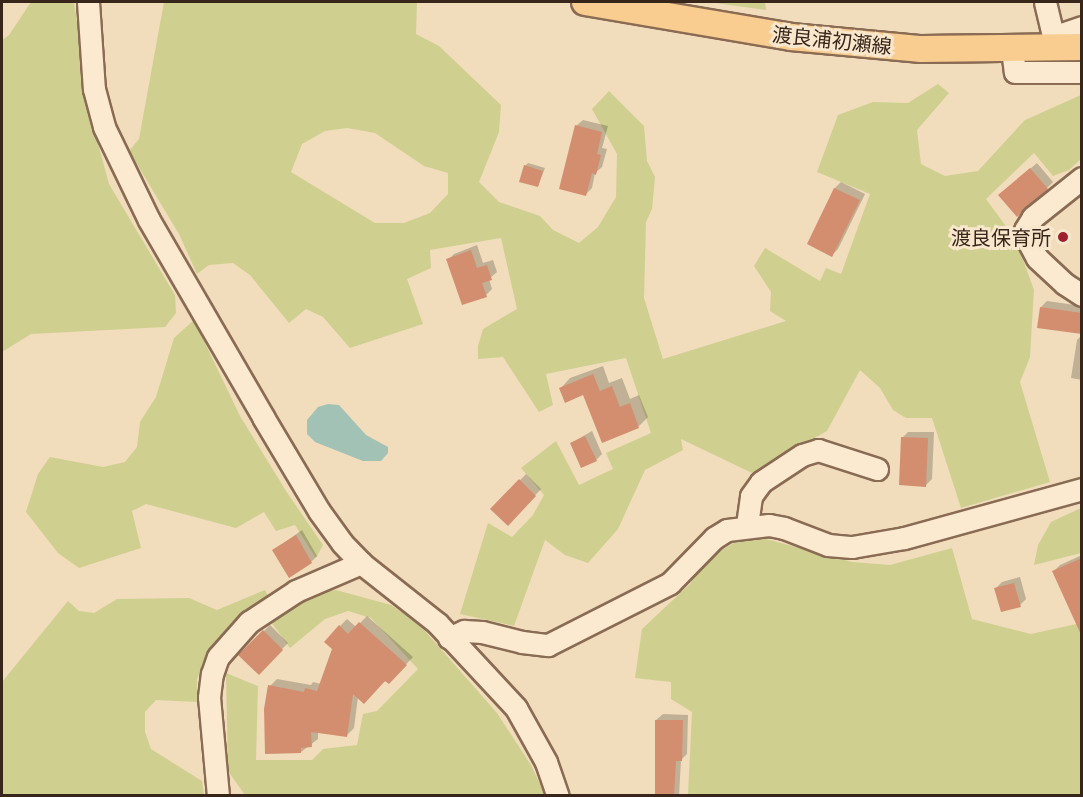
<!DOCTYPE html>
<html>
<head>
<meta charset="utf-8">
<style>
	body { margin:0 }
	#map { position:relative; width:1083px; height:797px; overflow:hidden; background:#f1dcbc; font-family:"IBM Plex Serif","Noto Sans JP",serif }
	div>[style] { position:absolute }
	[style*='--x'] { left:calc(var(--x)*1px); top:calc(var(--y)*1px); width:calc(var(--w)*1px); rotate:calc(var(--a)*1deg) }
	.green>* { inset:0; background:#cfd090 }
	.water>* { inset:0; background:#a1c2b5 }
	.shadow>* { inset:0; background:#0003 }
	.building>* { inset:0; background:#d38e6f }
	.roads { filter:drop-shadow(2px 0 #8a6b54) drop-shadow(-2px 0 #8a6b54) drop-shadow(0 2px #8a6b54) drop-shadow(0 -2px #8a6b54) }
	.minor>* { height:21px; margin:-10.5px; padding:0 10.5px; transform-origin:10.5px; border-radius:10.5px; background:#fcead0 }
	.major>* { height:26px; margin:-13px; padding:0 13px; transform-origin:13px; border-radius:13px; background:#f9cd90 }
	.dots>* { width:16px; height:16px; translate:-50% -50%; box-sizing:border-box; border:3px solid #f8e7cc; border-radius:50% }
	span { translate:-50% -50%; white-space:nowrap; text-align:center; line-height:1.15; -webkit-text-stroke:6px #f8e7cc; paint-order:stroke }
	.street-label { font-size:20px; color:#38261a }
	.poi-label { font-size:20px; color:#38261a }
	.right { translate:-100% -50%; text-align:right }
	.frame { position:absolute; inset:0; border:3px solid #38261a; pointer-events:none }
</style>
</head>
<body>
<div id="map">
	<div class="green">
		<div style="clip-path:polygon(31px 2px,74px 2px,92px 122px,109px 184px,175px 295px,176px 313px,165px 327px,31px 334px,2px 352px,2px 40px,9px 35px)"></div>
		<div style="clip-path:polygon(evenodd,164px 2px,417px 2px,416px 34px,439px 46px,501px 105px,499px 132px,479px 182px,499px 202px,540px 216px,553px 230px,579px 243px,598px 227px,616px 197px,617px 154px,592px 109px,609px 91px,644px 126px,647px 161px,655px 177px,652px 209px,646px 222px,644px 298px,663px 359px,786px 321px,770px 311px,771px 292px,754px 266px,765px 248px,820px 281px,826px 268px,841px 274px,870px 194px,817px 172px,838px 115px,873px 102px,908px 103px,938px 84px,949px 93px,917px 130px,921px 164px,945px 176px,978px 171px,1025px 120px,1081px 95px,1081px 159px,1069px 170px,1053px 176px,1034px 153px,986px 199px,1016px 240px,1034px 290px,1030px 357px,1020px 382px,1050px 482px,961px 508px,932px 418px,906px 418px,893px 410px,880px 388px,860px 370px,827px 431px,752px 473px,681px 439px,683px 450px,645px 470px,618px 529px,588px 563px,565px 555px,545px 540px,514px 626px,460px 614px,488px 523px,512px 537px,533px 515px,544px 495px,521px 468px,556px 441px,579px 485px,613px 469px,606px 453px,651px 433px,626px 358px,546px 374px,553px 405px,539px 412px,503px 357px,478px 359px,478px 346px,483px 329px,517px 309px,501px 238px,430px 250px,431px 268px,407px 279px,423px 324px,350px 348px,323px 317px,306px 309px,289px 323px,250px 275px,233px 263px,209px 265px,197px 274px,179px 234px,129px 151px,139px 139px,164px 2px,347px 128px,375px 133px,424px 166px,448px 173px,448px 194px,430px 213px,404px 223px,375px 223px,291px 172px,302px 144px,325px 131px,347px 128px)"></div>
		<div style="clip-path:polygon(708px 2px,765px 2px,766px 10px)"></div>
		<div style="clip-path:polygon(194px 320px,240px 416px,286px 491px,323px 545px,316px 558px,295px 525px,276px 531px,264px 512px,236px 528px,146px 504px,132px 511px,141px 548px,79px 568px,58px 553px,26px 512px,38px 474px,50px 457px,103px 467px,125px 462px,137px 447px,140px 422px,156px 397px,174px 338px)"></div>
		<div style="clip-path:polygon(1081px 508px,1081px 553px,1034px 565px,1038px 545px,1051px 522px)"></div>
		<div style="clip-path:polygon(745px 536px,766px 539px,852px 562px,890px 565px,952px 548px,972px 619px,1031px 634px,1081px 623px,1081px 795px,688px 795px,692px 712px,671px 699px,671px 682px,635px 678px,642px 629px,690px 584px,705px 561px)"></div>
		<div style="clip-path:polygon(265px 590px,270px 599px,211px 649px,197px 679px,197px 702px,156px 700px,145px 712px,145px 732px,151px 749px,202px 781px,204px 795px,2px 796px,2px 682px,68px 601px,79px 611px,94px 613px,117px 599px,189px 598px,217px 610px)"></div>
		<div style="clip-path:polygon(336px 590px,391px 605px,419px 624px,497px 713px,531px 765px,545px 795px,245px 795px,228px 771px,226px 673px,258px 686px,256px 760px,312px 760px,323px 749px,357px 745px,363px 714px,377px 711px,418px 669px,371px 618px,348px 611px,325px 619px,290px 648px,271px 622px,313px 594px)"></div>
	</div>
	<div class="water">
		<div style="clip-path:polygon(328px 404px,339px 405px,366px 435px,388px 447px,388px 453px,381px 461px,363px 461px,315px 442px,307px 434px,307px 420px,318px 407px)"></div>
	</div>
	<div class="shadow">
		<div style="clip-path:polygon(583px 120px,608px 126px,602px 148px,607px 149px,602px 167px,595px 173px,592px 188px,586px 194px,576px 126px)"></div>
		<div style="clip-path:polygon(528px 163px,545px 168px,538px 186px,525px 166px)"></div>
		<div style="clip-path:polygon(1037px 163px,1053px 182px,1047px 188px,1006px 189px)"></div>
		<div style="clip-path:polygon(841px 182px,865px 194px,838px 249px,832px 255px,809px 243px,835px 188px)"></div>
		<div style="clip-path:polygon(477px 245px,483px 263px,493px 260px,497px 272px,489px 279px,492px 289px,486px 295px,448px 260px,454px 254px)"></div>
		<div style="clip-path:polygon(1047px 301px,1082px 306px,1081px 326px,1041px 307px)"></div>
		<div style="clip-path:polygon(1082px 335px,1082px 380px,1071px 378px,1077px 340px)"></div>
		<div style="clip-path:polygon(603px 366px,609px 383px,622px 378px,630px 399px,639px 395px,648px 417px,639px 426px,603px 441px,584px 393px,561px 388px,570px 378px)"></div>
		<div style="clip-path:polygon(592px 431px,602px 454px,596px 460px,571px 443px)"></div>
		<div style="clip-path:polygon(908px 432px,934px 432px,932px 479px,926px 485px,902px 438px)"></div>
		<div style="clip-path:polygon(526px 474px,541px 489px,508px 524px,493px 509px)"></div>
		<div style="clip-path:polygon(302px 530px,317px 556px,311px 562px,274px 550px)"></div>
		<div style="clip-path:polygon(1082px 555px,1082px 608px,1054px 571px,1060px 565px)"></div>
		<div style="clip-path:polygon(1020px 577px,1026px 599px,1020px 605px,996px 588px,1002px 582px)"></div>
		<div style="clip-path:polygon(367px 616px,413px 657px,396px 675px,358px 697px,354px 728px,347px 735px,318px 732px,318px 739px,301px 752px,270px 686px,277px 679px,311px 685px,313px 682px,321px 684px,340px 626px,347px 619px,356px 627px)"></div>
		<div style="clip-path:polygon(270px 625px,288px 643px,259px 673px,240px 655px)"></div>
		<div style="clip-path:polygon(663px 714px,688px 715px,687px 754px,681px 760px,679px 796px,656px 796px,656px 720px)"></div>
	</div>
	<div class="building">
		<div style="clip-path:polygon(575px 125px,602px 132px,597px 154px,601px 155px,596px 175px,592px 173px,586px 196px,559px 189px)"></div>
		<div style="clip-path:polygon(524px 165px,543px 171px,538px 187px,519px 182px)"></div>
		<div style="clip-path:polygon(1030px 168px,1048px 189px,1017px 217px,998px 195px)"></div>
		<div style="clip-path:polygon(834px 188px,860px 200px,832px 257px,807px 244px)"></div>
		<div style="clip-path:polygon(471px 250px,477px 268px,487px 265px,492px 280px,482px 283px,487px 297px,462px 305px,446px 259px)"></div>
		<div style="clip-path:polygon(1040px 307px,1082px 313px,1082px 334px,1037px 328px)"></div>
		<div style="clip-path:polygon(593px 374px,600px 391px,612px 386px,620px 407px,630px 403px,639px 428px,602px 443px,583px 395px,565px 403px,559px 388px)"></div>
		<div style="clip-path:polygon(585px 436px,597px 461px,581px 468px,570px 443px)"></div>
		<div style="clip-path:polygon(901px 437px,928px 438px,926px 487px,899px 485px)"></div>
		<div style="clip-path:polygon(519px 479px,536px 496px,508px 526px,490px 509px)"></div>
		<div style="clip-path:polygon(296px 535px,312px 563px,289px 578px,272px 550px)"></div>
		<div style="clip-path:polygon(1082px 558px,1082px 637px,1052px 571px)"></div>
		<div style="clip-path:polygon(1014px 583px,1021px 607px,1001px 612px,994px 588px)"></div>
		<div style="clip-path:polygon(359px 622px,407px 665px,389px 684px,385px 681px,364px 704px,353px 694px,347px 737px,311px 732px,312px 747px,301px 748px,301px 753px,265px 754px,264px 709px,268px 685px,304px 692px,305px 688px,317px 691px,332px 649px,324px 642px,339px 625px,348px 634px)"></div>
		<div style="clip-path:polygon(263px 630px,283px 650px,259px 675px,238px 655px)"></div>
		<div style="clip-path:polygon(655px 720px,683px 720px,682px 761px,676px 761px,674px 795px,655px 795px)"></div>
	</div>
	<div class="roads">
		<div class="minor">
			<div style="--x:88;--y:2;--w:87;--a:86.1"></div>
			<div style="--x:94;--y:89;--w:39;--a:75"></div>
			<div style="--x:104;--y:127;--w:103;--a:64.2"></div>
			<div style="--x:149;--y:220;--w:228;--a:59.9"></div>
			<div style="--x:263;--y:417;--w:109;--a:59.2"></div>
			<div style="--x:319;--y:511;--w:39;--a:54"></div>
			<div style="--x:342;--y:543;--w:28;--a:46"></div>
			<div style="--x:361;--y:563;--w:97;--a:38.3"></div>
			<div style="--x:437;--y:623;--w:116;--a:47.1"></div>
			<div style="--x:516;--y:708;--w:62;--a:60.9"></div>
			<div style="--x:546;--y:762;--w:36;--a:71"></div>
			<div style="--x:1045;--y:2;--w:47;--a:76.6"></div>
			<div style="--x:1053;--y:37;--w:31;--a:-19"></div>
			<div style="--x:1012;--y:49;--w:23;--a:83"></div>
			<div style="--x:1015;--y:72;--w:67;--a:0"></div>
			<div style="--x:1082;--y:178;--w:63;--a:141.5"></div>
			<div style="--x:1033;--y:217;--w:15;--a:122"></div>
			<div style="--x:1025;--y:230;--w:11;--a:75"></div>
			<div style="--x:1028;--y:241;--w:19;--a:62"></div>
			<div style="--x:1037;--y:258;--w:38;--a:43"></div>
			<div style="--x:1065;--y:284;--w:20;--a:33"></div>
			<div style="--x:747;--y:525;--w:29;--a:-82"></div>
			<div style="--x:751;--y:496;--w:17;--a:-54"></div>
			<div style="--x:761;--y:482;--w:49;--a:-33.4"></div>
			<div style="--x:802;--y:455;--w:17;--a:-17"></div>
			<div style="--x:818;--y:450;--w:62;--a:17.9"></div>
			<div style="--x:449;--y:638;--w:17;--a:-25"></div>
			<div style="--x:464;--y:631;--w:18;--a:3"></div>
			<div style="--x:482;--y:632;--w:41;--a:14"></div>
			<div style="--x:522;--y:642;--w:26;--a:7"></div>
			<div style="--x:548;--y:645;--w:137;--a:-26.9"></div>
			<div style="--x:670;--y:583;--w:63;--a:-45.6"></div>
			<div style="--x:714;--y:538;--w:15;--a:-32"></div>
			<div style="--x:727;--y:530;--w:42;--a:-6.8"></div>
			<div style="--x:769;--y:525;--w:15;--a:11"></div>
			<div style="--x:784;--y:528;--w:47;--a:21.1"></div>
			<div style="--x:828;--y:545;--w:24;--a:5"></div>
			<div style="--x:852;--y:547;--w:53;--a:-9.8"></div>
			<div style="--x:904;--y:538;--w:185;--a:-15.4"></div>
			<div style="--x:218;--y:796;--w:99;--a:-95.2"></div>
			<div style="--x:209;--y:697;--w:23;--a:-83"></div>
			<div style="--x:212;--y:674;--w:18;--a:-71"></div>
			<div style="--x:218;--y:657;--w:47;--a:-48.5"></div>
			<div style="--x:249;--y:622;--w:56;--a:-33.4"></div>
			<div style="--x:296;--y:591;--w:71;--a:-23.3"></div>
		</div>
		<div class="major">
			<div style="--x:585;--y:2;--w:209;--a:9.6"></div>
			<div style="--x:791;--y:37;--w:131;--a:5.3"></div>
			<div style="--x:921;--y:49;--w:161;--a:-0.7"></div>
		</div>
	</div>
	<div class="dots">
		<div style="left:1063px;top:237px;background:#9f1f2d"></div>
	</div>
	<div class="street-label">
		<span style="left:832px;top:40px;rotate:6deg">渡良浦初瀬線</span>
	</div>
	<div class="poi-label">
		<span class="right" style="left:1051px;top:237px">渡良保育所</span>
	</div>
	<div class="frame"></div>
</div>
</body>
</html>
